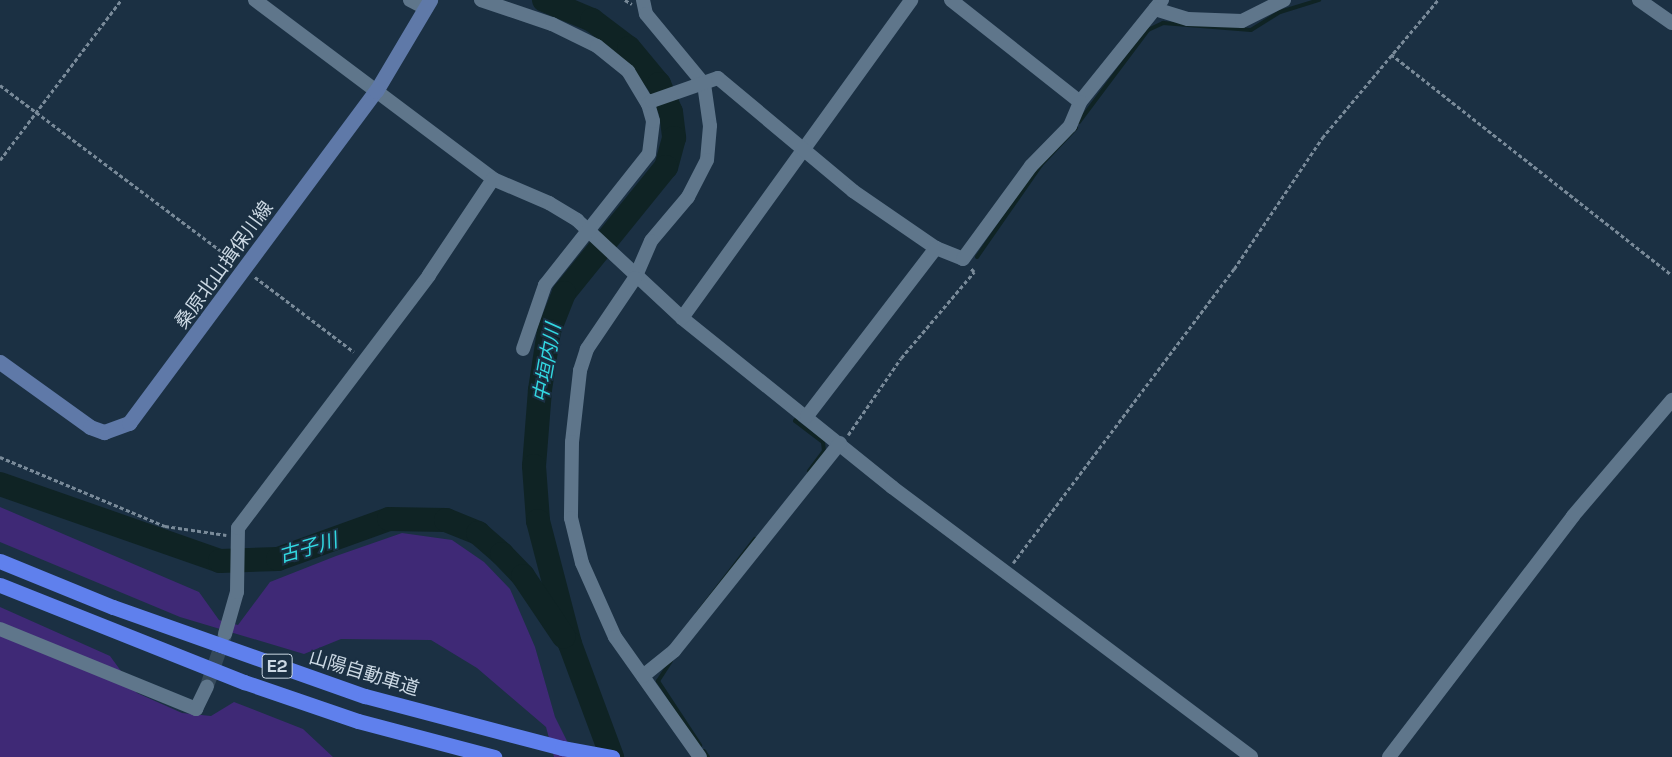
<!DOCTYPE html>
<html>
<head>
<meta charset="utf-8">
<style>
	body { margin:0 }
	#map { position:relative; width:1672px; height:757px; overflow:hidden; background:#1b3043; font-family:"Space Grotesk","Noto Sans JP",sans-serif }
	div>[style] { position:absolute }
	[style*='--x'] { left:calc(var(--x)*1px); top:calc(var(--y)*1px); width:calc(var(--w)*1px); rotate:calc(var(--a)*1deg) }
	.green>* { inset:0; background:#3f2976 }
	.stream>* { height:4px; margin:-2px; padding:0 2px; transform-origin:2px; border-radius:2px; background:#0f2324 }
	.river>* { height:24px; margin:-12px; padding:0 12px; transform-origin:12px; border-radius:12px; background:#0f2324 }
	.street-tunnel>* { height:14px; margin-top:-7px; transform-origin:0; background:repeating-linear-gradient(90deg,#35495b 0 14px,transparent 0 21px) }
	.path>* { height:2.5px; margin-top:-1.25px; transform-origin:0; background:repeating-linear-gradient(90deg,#798a99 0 4px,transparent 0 6.5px) }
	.street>* { height:14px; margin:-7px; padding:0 7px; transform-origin:7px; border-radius:7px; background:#5f768b }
	.secondary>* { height:15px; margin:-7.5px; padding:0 7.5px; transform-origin:7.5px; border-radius:7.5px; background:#5f79a8 }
	.highway>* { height:15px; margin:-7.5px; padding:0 7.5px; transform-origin:7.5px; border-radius:7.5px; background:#5f80ed }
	span { translate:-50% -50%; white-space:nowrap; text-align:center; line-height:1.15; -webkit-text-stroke:4px #1b3043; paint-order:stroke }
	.shield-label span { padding:1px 4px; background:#1b3043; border:1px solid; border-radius:4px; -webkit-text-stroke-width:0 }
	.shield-label { font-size:18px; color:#cbd8e3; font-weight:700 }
	.street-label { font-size:19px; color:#cbd8e3 }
	.water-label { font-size:20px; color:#32d8e1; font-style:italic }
</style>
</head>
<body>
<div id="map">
	<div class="green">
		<div style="clip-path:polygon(0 507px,199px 592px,219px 620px,238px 625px,270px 582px,336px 556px,402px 533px,452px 540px,484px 562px,510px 589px,535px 647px,555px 717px,575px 757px,554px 757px,546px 727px,477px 668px,431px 640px,341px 639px,304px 654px,180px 617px,0 542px)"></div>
		<div style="clip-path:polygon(0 607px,110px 656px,137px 693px,182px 713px,211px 716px,234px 702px,303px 729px,333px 757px,0 757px)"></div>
	</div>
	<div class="stream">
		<div style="--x:1079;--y:122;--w:115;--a:-53.1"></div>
		<div style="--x:1148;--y:30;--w:17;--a:-25"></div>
		<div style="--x:1163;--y:23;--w:88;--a:4.5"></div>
		<div style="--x:1251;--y:30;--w:34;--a:-32"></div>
		<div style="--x:1280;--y:12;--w:41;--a:-17.1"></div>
		<div style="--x:977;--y:257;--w:112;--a:-55.2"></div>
		<div style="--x:1041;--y:165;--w:51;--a:-46.6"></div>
		<div style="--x:799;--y:415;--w:7;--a:124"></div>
		<div style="--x:795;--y:421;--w:35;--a:37"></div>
		<div style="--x:823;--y:442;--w:9;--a:84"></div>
		<div style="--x:824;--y:451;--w:25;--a:127"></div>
		<div style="--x:697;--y:614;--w:95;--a:-52.3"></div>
		<div style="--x:671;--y:661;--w:24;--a:123"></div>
		<div style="--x:658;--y:681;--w:77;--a:56.7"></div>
		<div style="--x:704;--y:751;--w:7;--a:56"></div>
	</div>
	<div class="river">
		<div style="--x:544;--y:0;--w:52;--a:22.6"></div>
		<div style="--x:592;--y:20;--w:46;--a:37.1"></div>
		<div style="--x:629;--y:48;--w:47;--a:50.2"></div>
		<div style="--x:659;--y:84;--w:30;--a:67"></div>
		<div style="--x:671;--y:112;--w:26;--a:83"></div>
		<div style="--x:674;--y:138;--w:30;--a:105"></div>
		<div style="--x:666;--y:167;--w:162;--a:129"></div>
		<div style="--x:564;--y:293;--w:41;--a:111.5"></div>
		<div style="--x:549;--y:331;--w:60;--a:98.7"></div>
		<div style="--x:540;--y:390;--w:76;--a:94.5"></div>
		<div style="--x:534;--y:466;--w:55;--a:85.8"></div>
		<div style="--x:538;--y:521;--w:127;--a:75.4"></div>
		<div style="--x:570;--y:644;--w:121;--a:69.6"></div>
		<div style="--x:0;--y:484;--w:233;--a:19.3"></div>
		<div style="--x:220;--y:561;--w:58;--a:-2"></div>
		<div style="--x:278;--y:559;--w:118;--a:-19.8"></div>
		<div style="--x:389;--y:519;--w:57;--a:1"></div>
		<div style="--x:446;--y:520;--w:35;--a:22"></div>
		<div style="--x:478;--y:533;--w:32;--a:41"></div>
		<div style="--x:502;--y:554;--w:30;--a:46"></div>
		<div style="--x:523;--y:576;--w:73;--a:56.1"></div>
	</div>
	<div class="street-tunnel">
		<div style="--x:207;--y:686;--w:54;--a:-70.6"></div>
	</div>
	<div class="path">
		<div style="--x:625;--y:0;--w:8;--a:30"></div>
		<div style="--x:1391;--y:54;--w:357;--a:38.2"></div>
		<div style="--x:0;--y:85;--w:291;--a:36.9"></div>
		<div style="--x:0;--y:160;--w:201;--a:-52.9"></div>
		<div style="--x:255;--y:277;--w:124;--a:37.1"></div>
		<div style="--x:848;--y:435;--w:93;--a:-55.5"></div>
		<div style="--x:901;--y:358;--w:113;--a:-49.7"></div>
		<div style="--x:974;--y:272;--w:6;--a:-135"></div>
		<div style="--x:0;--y:457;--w:179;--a:22.7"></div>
		<div style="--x:165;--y:526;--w:62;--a:8.4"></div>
		<div style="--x:1013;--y:563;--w:368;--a:-53.1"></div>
		<div style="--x:1234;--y:269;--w:158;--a:-56.1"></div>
		<div style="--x:1322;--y:138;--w:180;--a:-50"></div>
	</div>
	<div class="street">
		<div style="--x:255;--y:0;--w:298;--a:36.9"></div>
		<div style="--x:493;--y:179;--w:61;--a:23.2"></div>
		<div style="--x:549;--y:203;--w:33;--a:31"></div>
		<div style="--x:577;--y:220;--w:144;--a:43"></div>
		<div style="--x:682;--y:318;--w:270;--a:38.8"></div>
		<div style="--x:892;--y:487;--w:449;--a:36.9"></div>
		<div style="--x:410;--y:0;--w:18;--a:27"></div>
		<div style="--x:481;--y:0;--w:75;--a:18.7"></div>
		<div style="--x:552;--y:24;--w:50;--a:26.1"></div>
		<div style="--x:597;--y:46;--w:40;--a:39"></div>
		<div style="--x:628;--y:71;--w:39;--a:59"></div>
		<div style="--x:643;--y:0;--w:14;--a:78"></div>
		<div style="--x:646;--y:14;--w:91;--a:50.4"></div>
		<div style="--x:704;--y:84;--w:42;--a:81.9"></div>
		<div style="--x:710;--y:126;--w:34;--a:95"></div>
		<div style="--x:707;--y:160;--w:42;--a:117.2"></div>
		<div style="--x:688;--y:197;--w:57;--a:130.1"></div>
		<div style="--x:651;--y:241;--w:40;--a:113.4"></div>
		<div style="--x:635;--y:278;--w:86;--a:124.1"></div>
		<div style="--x:587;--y:349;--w:23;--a:108"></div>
		<div style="--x:580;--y:371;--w:71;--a:96.4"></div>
		<div style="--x:572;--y:442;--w:76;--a:90.8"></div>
		<div style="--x:571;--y:518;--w:46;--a:76.3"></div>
		<div style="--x:582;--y:563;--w:81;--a:66"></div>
		<div style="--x:615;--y:637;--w:147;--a:54.7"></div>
		<div style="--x:951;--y:0;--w:164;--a:38.3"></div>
		<div style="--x:1080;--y:102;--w:131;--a:-51.2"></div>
		<div style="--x:1639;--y:0;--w:40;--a:34.9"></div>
		<div style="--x:1155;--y:9;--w:34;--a:17"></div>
		<div style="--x:1188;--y:19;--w:54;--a:2.1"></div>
		<div style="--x:1242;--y:21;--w:47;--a:-26.6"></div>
		<div style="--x:682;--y:318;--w:392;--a:-54.2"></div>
		<div style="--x:523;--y:349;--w:68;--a:-71"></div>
		<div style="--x:545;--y:285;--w:167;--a:-51.6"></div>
		<div style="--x:649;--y:154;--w:33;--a:-83"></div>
		<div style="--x:653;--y:121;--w:18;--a:-106"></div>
		<div style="--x:648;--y:104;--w:5;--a:-37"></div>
		<div style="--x:652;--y:101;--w:70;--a:-19.2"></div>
		<div style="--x:718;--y:78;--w:176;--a:39.9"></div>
		<div style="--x:853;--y:191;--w:101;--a:34.5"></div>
		<div style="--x:936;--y:248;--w:29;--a:22"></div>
		<div style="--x:963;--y:259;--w:115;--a:-53.8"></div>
		<div style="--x:1031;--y:166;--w:56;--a:-45.7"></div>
		<div style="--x:1070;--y:126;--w:26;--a:-67"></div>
		<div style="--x:807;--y:416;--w:212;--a:-52.5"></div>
		<div style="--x:0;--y:629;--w:212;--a:22.2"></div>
		<div style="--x:196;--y:709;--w:25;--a:-64"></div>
		<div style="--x:225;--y:634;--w:44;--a:-74.1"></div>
		<div style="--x:237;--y:592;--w:64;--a:-89.1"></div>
		<div style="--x:238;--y:528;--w:317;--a:-52.9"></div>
		<div style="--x:429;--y:275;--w:115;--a:-56.3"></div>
		<div style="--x:643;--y:676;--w:40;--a:-39"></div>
		<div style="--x:674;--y:651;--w:266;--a:-51.4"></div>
		<div style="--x:1389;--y:757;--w:303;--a:-52.6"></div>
		<div style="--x:1573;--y:516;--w:153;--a:-49.5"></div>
	</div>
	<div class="secondary">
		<div style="--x:0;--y:362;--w:111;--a:35.8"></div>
		<div style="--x:90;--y:427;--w:15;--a:20"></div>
		<div style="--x:104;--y:432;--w:27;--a:-20"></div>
		<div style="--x:129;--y:423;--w:414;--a:-53.4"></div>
		<div style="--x:376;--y:91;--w:106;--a:-59.3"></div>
	</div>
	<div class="highway">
		<div style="--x:0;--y:561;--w:122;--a:22.2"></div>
		<div style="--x:113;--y:607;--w:267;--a:19.5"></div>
		<div style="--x:365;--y:696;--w:204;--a:14.8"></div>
		<div style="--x:562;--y:748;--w:51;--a:10.2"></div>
		<div style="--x:0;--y:585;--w:263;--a:21.7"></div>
		<div style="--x:244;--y:682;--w:120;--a:18.9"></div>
		<div style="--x:358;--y:721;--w:141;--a:14.8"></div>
	</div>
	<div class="shield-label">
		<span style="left:277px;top:666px">E2</span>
	</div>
	<div class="street-label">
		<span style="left:224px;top:265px;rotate:-54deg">桑原北山揖保川線</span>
		<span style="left:364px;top:673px;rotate:17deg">山陽自動車道</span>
	</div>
	<div class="water-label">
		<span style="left:547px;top:363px;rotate:-80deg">中垣内川</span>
		<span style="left:308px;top:548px;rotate:-16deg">古子川</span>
	</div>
</div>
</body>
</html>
